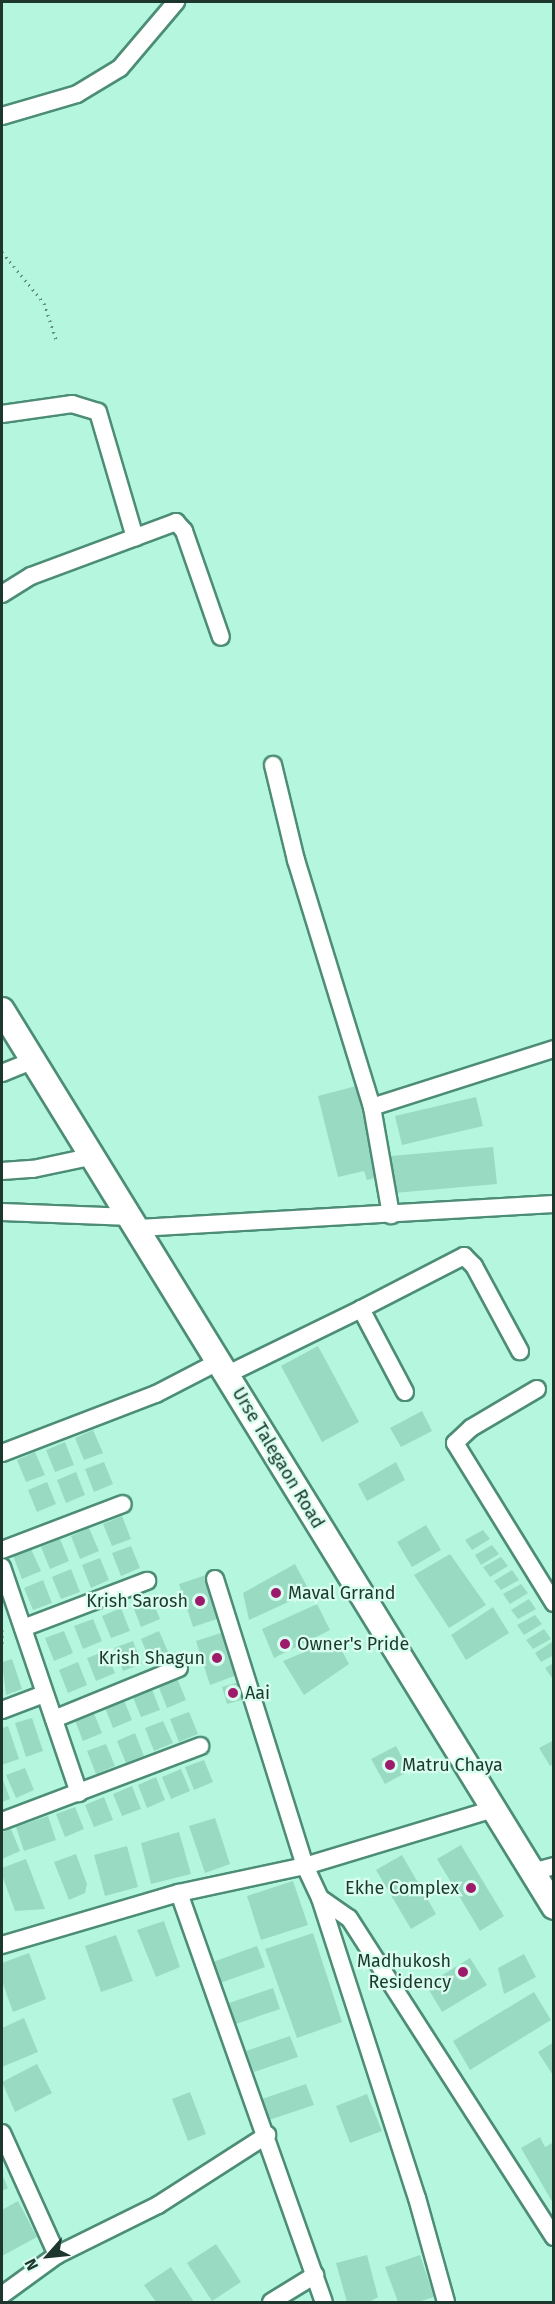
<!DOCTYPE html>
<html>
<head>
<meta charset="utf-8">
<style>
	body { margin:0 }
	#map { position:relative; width:555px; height:2304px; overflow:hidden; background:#b5f7de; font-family:"Fira Sans",sans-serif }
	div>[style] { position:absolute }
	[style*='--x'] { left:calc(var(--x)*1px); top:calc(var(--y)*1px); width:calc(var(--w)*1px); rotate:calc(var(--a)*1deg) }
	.building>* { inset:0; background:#99dbc2 }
	.path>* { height:3px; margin-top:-1.5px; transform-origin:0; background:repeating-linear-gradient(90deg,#628e7e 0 1.5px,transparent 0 6px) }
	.roads { filter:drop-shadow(2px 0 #4d8d76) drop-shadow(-2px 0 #4d8d76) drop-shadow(0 2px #4d8d76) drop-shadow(0 -2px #4d8d76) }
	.minor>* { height:16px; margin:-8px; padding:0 8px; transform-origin:8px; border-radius:8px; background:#fff }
	.highway>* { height:24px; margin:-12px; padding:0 12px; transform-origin:12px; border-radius:12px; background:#fff }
	.dots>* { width:16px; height:16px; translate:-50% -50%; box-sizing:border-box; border:3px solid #d7feee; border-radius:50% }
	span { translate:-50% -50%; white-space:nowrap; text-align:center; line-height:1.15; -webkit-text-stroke:4.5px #d7feee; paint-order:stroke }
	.street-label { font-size:18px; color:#1d372e }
	.poi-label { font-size:18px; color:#1d372e }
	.left { translate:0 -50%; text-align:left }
	.right { translate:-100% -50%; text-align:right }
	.frame { position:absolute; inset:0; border:3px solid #1d372e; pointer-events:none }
	.north { position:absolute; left:18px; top:2226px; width:60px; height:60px; -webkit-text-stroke:4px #d7feee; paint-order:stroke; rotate:243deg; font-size:16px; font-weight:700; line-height:24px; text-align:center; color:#1d372e }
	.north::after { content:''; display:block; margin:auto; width:21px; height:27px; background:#1d372e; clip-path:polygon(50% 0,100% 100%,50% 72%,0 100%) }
</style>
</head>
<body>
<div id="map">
	<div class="building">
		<div style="clip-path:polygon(356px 1086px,378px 1177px,367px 1180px,364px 1171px,338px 1177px,318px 1096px)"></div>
		<div style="clip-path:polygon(476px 1097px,483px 1126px,402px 1145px,395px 1116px)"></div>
		<div style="clip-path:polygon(493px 1147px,497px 1184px,394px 1193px,391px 1156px)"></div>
		<div style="clip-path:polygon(318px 1346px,359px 1422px,322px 1442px,281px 1366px)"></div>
		<div style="clip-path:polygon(422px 1411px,432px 1431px,401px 1447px,390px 1428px)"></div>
		<div style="clip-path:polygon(93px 1430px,103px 1453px,84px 1460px,75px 1438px)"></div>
		<div style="clip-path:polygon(65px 1442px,74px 1465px,55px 1472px,46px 1450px)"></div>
		<div style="clip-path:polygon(35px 1452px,45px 1475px,26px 1482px,17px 1460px)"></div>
		<div style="clip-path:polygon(104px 1462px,113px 1484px,94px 1492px,85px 1469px)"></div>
		<div style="clip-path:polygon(396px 1462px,405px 1480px,367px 1501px,358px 1484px)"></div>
		<div style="clip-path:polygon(76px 1472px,85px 1495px,66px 1503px,57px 1480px)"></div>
		<div style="clip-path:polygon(47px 1482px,56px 1504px,37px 1512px,28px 1490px)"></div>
		<div style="clip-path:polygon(122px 1516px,131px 1539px,112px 1546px,103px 1524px)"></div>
		<div style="clip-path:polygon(426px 1525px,441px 1550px,412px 1567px,397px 1542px)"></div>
		<div style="clip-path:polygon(89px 1528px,99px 1551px,80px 1559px,71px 1536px)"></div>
		<div style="clip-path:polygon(483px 1530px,490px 1539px,472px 1550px,465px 1540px)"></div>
		<div style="clip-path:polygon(60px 1539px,69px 1561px,50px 1569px,41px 1547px)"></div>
		<div style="clip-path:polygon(492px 1545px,499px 1554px,481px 1565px,475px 1555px)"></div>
		<div style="clip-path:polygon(131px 1546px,140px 1568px,121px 1576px,112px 1553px)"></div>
		<div style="clip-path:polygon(31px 1549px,41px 1571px,22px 1579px,13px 1556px)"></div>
		<div style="clip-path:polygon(450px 1554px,486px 1605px,449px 1628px,414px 1575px)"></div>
		<div style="clip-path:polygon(501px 1557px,508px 1566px,490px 1577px,483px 1567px)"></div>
		<div style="clip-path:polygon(100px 1558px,109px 1580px,91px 1588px,82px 1565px)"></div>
		<div style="clip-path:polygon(295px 1564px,310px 1592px,249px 1620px,243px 1593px)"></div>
		<div style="clip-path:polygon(71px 1569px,80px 1592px,61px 1599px,52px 1577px)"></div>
		<div style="clip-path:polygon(512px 1570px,519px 1580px,501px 1590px,494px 1581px)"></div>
		<div style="clip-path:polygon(206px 1575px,220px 1618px,193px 1627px,179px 1584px)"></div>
		<div style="clip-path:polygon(43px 1580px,52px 1603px,33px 1610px,24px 1588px)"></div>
		<div style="clip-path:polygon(521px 1584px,528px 1593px,510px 1604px,503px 1594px)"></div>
		<div style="clip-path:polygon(151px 1597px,160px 1619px,141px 1627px,132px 1604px)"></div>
		<div style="clip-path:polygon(529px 1599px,536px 1609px,518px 1619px,511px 1610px)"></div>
		<div style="clip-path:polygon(317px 1604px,330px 1630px,274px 1658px,262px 1629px)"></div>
		<div style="clip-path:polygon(493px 1607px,509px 1633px,466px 1660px,451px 1635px)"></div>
		<div style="clip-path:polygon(121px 1608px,130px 1631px,111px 1638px,102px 1616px)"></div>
		<div style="clip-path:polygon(535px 1615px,542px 1624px,524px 1635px,517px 1625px)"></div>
		<div style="clip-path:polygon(93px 1619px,102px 1641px,83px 1649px,74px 1626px)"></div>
		<div style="clip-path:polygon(544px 1629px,551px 1639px,533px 1649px,526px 1640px)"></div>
		<div style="clip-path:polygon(64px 1631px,73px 1653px,54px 1661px,45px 1638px)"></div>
		<div style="clip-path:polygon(159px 1631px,169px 1654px,150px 1661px,141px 1639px)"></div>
		<div style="clip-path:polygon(224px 1632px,237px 1675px,210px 1685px,196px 1641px)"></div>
		<div style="clip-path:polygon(336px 1639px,349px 1664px,304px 1695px,283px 1661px)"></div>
		<div style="clip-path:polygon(133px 1641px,142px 1664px,123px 1671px,114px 1648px)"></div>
		<div style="clip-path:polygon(552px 1642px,554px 1655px,541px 1662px,535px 1653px)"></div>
		<div style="clip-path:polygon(106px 1651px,115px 1673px,96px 1681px,87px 1658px)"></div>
		<div style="clip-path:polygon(12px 1659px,22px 1689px,6px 1695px,2px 1662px)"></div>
		<div style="clip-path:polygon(78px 1662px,87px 1685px,68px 1693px,59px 1670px)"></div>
		<div style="clip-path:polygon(554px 1663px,554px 1677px,552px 1678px,545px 1668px)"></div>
		<div style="clip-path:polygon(177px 1678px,186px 1700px,167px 1708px,158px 1685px)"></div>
		<div style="clip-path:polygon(239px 1682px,245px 1699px,227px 1704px,222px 1687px)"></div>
		<div style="clip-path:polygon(151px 1687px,160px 1710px,141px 1717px,132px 1695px)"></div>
		<div style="clip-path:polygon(123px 1698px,132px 1720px,113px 1728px,104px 1705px)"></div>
		<div style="clip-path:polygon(93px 1711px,102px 1733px,83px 1741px,74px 1718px)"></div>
		<div style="clip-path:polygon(189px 1712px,198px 1734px,179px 1742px,170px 1719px)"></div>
		<div style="clip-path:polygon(32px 1718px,43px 1751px,26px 1757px,15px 1723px)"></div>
		<div style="clip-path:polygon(163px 1721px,173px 1743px,154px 1751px,145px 1728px)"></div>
		<div style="clip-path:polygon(8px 1726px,19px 1759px,2px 1765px,2px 1728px)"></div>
		<div style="clip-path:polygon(135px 1733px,144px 1756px,126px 1763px,117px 1741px)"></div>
		<div style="clip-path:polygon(554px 1740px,554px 1764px,550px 1766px,539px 1748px)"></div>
		<div style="clip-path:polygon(106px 1744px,115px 1766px,96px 1774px,87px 1751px)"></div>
		<div style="clip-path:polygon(396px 1746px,409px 1771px,385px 1784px,371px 1759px)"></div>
		<div style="clip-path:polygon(204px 1760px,213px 1782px,194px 1790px,185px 1767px)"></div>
		<div style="clip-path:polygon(25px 1768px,34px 1790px,16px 1798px,6px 1775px)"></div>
		<div style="clip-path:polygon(181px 1769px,190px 1791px,171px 1799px,162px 1777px)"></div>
		<div style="clip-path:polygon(2px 1777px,10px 1799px,2px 1802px)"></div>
		<div style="clip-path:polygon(156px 1777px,165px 1800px,147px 1808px,138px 1785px)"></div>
		<div style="clip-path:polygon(132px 1786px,141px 1809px,122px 1816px,113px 1794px)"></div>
		<div style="clip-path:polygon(104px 1797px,113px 1820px,94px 1827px,85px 1805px)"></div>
		<div style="clip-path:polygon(75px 1807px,84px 1829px,65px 1837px,56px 1814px)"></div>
		<div style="clip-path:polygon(48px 1816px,56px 1840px,24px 1851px,16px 1827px)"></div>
		<div style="clip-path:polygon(215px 1818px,230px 1864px,205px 1873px,189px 1826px)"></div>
		<div style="clip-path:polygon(11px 1829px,20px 1851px,2px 1859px,2px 1833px)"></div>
		<div style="clip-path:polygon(179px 1832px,191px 1874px,151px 1884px,141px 1843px)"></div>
		<div style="clip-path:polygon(461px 1845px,504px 1916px,480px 1931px,437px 1859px)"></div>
		<div style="clip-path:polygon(127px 1846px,138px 1887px,105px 1896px,94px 1855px)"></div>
		<div style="clip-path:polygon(76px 1854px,87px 1884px,85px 1893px,69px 1900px,54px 1862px)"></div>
		<div style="clip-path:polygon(402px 1855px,436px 1914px,411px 1929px,376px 1870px)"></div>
		<div style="clip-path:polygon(26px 1859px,45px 1909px,15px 1911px,2px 1875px,2px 1868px)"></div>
		<div style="clip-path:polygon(293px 1881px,308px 1925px,261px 1940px,247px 1896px)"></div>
		<div style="clip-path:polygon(164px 1921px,180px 1967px,156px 1977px,137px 1930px)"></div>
		<div style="clip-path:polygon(313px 1933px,342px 2022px,297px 2038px,265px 1949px)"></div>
		<div style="clip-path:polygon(116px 1935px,133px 1981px,101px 1992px,85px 1946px)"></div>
		<div style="clip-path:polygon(257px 1946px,265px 1967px,220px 1983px,213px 1962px)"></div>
		<div style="clip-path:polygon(29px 1953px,46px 1999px,13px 2012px,2px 1981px,2px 1963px)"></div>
		<div style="clip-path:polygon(524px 1954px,536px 1977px,504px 1994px,498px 1968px)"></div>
		<div style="clip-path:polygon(470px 1958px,487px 1985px,442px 2012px,426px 1985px)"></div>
		<div style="clip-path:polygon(273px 1988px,280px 2009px,236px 2024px,229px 2003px)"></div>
		<div style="clip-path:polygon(534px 1992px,551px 2020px,470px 2070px,453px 2041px)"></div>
		<div style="clip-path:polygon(24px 2018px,38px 2052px,2px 2067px,2px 2028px)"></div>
		<div style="clip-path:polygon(290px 2036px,298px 2057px,254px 2072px,246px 2051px)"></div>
		<div style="clip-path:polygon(554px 2042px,554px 2077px,538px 2052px)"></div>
		<div style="clip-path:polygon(37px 2064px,52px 2093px,15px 2112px,2px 2082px)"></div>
		<div style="clip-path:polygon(306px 2084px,314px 2105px,269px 2120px,262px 2099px)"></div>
		<div style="clip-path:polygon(190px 2092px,206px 2134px,188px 2141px,172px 2099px)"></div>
		<div style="clip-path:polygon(367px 2094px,382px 2131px,350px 2143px,336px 2106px)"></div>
		<div style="clip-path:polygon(540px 2137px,545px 2147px,554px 2142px,554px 2205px,521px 2148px)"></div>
		<div style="clip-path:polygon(2px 2174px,8px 2188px,2px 2191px)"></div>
		<div style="clip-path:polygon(18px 2201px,37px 2237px,2px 2256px,2px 2210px)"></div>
		<div style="clip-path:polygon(216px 2244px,241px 2282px,212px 2301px,187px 2263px)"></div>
		<div style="clip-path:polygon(367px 2255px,378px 2297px,369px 2302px,347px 2302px,336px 2263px)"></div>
		<div style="clip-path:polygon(420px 2255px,434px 2297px,418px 2302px,398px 2302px,385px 2267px)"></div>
		<div style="clip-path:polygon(171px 2267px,194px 2302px,156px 2302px,144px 2285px)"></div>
	</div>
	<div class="path">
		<div style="--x:2;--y:252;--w:66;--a:50.5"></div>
		<div style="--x:44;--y:303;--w:41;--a:71.6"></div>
		<div style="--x:2;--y:1630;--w:16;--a:90"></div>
	</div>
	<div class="roads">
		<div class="minor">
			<div style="--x:2;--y:116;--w:78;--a:-16.3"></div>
			<div style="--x:77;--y:94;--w:50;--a:-31.2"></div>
			<div style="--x:120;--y:68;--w:87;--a:-49.7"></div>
			<div style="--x:2;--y:414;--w:71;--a:-8.1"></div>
			<div style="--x:72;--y:404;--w:27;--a:17"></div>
			<div style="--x:98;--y:412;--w:131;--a:73.6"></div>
			<div style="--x:2;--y:594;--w:34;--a:-32"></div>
			<div style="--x:31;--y:576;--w:155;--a:-20.4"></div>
			<div style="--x:176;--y:522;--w:12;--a:48"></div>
			<div style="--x:184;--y:531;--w:112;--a:70.8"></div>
			<div style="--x:273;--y:765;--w:98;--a:76.4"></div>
			<div style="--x:296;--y:860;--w:258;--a:72.9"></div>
			<div style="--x:372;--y:1107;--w:110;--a:80"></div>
			<div style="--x:2;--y:1073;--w:35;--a:-22"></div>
			<div style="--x:372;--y:1107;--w:191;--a:-17.7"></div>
			<div style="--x:2;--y:1171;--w:31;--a:-4"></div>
			<div style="--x:33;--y:1169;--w:62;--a:-12"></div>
			<div style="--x:2;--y:1212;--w:129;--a:2.2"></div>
			<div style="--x:138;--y:1228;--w:417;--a:-3.3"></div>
			<div style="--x:228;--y:1374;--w:148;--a:-26"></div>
			<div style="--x:537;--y:1389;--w:77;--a:149.4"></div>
			<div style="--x:471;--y:1428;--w:22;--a:137"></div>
			<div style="--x:455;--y:1443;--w:188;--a:58.3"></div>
			<div style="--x:405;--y:1392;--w:94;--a:-117.9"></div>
			<div style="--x:361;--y:1309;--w:116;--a:-27.2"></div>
			<div style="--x:464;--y:1256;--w:14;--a:45"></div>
			<div style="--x:474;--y:1266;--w:97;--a:61.6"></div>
			<div style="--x:2;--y:1453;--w:165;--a:-21"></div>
			<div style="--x:156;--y:1394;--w:72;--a:-27.3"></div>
			<div style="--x:2;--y:1550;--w:129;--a:-20.8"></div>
			<div style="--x:2;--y:1567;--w:239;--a:71.2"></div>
			<div style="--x:215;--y:1579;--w:301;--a:72.6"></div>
			<div style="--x:305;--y:1866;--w:35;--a:65"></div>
			<div style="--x:320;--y:1898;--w:315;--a:72.1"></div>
			<div style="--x:417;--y:2198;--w:108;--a:74.4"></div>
			<div style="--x:23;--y:1628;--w:133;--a:-20.8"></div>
			<div style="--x:2;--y:1710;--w:45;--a:-20.9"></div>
			<div style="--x:54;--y:1719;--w:135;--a:-22.2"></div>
			<div style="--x:2;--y:1821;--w:212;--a:-20.7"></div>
			<div style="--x:532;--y:1872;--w:23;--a:-15"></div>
			<div style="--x:179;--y:1893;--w:434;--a:70.5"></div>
			<div style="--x:320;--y:1898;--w:35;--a:35"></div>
			<div style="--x:349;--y:1918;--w:379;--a:57.3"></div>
			<div style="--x:2;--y:1945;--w:184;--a:-16.4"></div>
			<div style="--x:179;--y:1893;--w:129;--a:-12.1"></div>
			<div style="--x:305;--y:1866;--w:194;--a:-16.8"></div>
			<div style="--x:2;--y:2133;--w:134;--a:65.7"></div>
			<div style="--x:2;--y:2295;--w:68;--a:-36"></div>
			<div style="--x:57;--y:2255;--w:113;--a:-26.3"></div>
			<div style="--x:158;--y:2205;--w:130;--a:-32.7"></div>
			<div style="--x:271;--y:2302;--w:52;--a:-31.5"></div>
		</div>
		<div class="highway">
			<div style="--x:2;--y:1010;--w:1053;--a:58.39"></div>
		</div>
	</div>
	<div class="dots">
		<div style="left:276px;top:1593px;background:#9e1a6b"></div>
		<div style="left:200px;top:1601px;background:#9e1a6b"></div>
		<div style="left:285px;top:1644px;background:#9e1a6b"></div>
		<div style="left:217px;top:1658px;background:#9e1a6b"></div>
		<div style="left:233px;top:1693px;background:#9e1a6b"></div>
		<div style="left:390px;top:1765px;background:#9e1a6b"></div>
		<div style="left:471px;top:1888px;background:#9e1a6b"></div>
		<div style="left:463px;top:1972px;background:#9e1a6b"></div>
	</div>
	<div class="street-label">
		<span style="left:278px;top:1458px;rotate:59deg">Urse Talegaon Road</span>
	</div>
	<div class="poi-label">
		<span class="left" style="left:288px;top:1593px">Maval Grrand</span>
		<span class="right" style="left:188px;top:1601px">Krish Sarosh</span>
		<span class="left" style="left:297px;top:1644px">Owner's Pride</span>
		<span class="right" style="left:205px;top:1658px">Krish Shagun</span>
		<span class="left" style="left:245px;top:1693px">Aai</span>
		<span class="left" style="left:402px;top:1765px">Matru Chaya</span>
		<span class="right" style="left:459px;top:1888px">Ekhe Complex</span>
		<span class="right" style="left:451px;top:1972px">Madhukosh<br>Residency</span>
	</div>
	<div class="frame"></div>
	<div class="north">N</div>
</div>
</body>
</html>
